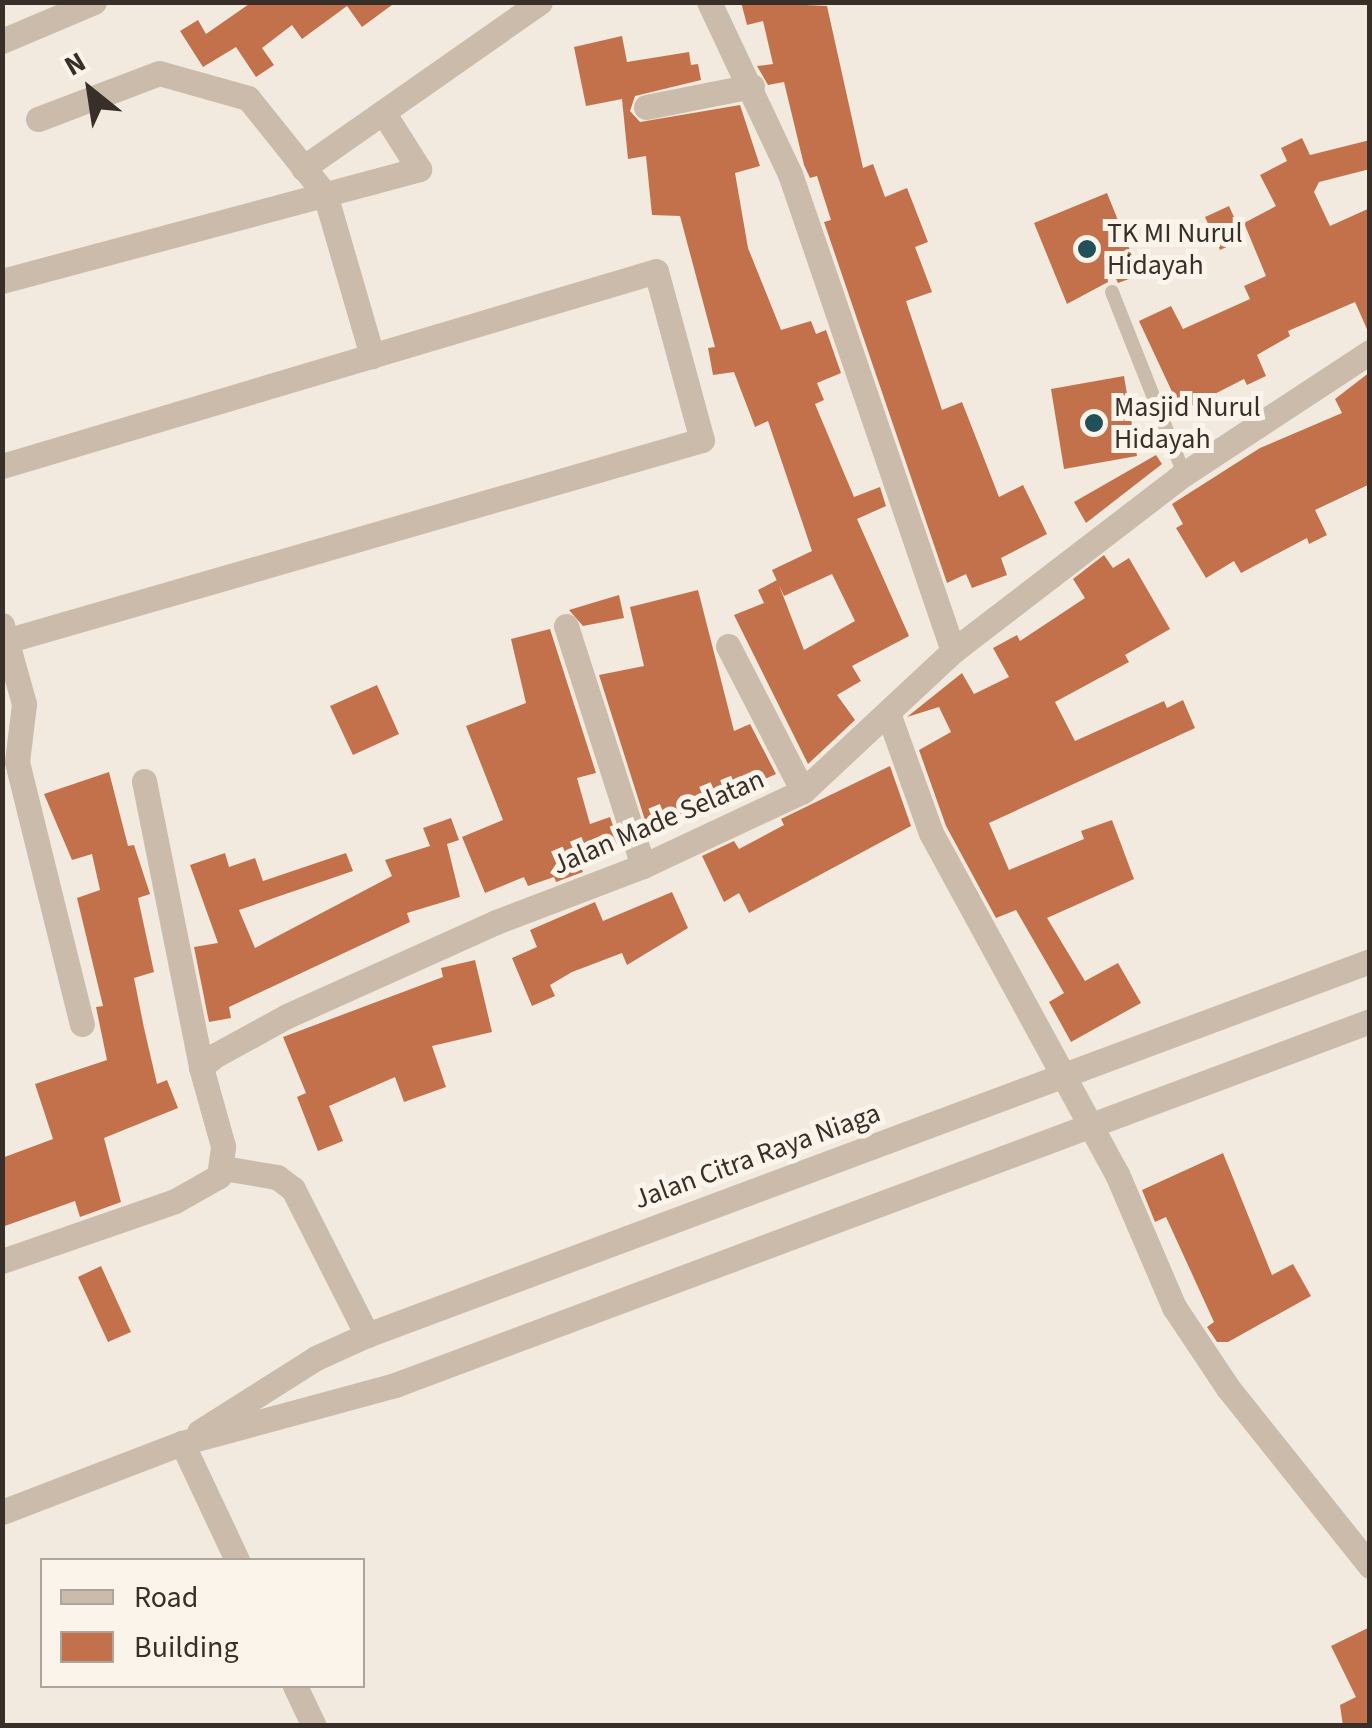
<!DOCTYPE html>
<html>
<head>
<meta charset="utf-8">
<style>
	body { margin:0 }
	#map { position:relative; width:1372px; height:1728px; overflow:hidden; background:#f2eade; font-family:"Source Sans 3",sans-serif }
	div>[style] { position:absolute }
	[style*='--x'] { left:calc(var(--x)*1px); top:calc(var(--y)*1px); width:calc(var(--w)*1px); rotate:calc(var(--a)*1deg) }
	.building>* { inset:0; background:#c3714b }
	.service>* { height:14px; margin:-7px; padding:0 7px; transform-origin:7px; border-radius:7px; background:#cabbaa }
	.minor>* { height:25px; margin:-12.5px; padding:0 12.5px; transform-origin:12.5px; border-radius:12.5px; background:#cabbaa }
	.dots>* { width:28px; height:28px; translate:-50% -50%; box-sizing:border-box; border:5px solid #faf4eb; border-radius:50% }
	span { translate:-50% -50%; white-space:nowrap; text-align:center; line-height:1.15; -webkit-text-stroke:10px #faf4eb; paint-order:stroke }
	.poi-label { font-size:28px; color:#382f29 }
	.left { translate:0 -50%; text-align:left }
	.street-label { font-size:28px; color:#382f29 }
	.frame { position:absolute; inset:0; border:5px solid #382f29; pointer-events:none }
	.legend { position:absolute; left:40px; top:1558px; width:325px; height:130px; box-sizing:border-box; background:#faf4eb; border:2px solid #aca59d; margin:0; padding:12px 18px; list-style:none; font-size:30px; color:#382f29 }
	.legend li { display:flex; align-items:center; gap:20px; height:50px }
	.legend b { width:50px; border:2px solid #aca59d }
	.north { position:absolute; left:40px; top:40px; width:100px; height:100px; -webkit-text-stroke:8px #faf4eb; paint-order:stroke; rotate:330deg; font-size:28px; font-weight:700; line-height:40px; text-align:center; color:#382f29 }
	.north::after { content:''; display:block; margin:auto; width:35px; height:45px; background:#382f29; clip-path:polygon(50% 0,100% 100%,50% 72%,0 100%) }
</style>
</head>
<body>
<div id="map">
	<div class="building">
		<div style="clip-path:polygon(252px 2px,396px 2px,362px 27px,347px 6px,302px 39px,292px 25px,262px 48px,274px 65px,256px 77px,236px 47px,203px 67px,180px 31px,198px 20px,206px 34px)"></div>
		<div style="clip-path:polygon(741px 2px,827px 6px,863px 168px,873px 164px,885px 197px,907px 188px,928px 242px,915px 247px,932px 292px,906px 301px,942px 410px,962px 402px,999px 497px,1023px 485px,1047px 534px,1001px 558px,1007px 575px,972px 588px,966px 574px,947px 583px,824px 222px,831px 220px,817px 176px,810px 178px,804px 165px,784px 82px,768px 85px,757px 66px,773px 64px,763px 21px,747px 25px)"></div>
		<div style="clip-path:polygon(622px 36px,627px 62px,689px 52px,691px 65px,698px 64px,701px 80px,635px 96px,630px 111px,640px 122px,740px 105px,760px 166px,735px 173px,748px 248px,781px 330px,811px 321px,816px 334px,826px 330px,841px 373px,817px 383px,824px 400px,815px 404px,854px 497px,880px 487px,886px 506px,857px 519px,909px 636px,852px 666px,861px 681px,837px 695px,855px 720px,808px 764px,734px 615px,764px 603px,758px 590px,777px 580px,804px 650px,855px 621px,832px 574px,784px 596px,772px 570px,812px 551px,768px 421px,755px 427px,734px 372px,713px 375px,708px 348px,715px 347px,680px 216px,652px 215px,646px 156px,628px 159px,622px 99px,586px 106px,574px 47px)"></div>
		<div style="clip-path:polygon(1302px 138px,1310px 155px,1370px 140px,1370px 169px,1319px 182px,1314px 192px,1330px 226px,1370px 208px,1370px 336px,1355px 302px,1288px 331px,1290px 336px,1257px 355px,1266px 376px,1247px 385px,1244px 379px,1181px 411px,1139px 321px,1171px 306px,1183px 329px,1250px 299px,1244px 286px,1266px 276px,1244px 223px,1276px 206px,1260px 175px,1287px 161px,1281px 148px)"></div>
		<div style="clip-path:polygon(1107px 193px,1140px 275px,1118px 283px,1104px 254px,1108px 282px,1067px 304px,1034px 223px)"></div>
		<div style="clip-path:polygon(1229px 206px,1244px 239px,1220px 250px,1205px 217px)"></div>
		<div style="clip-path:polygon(1370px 372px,1370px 484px,1315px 510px,1327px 535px,1309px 544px,1307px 538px,1241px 573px,1234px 561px,1206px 578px,1176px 528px,1183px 524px,1172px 504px,1260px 448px,1342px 413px,1335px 399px)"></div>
		<div style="clip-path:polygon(1124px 376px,1137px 456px,1064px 469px,1051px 389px)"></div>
		<div style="clip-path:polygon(1156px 455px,1162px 464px,1086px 523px,1074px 502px)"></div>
		<div style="clip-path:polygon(1104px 555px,1113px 568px,1129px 558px,1170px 629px,1125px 655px,1129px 662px,1055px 702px,1075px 741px,1164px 701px,1167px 708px,1183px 700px,1195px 728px,989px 823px,1009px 870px,1084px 839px,1081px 831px,1112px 820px,1134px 879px,1047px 918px,1085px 981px,1118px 963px,1141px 1003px,1071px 1042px,1049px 1002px,1064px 993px,1016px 910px,996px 918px,946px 826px,919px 750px,951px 732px,939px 707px,907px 717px,962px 673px,974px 694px,1009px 677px,993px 648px,1017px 635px,1020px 641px,1085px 598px,1073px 579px)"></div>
		<div style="clip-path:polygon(698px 590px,734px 731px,750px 724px,776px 774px,727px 796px,730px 803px,667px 819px,670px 831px,650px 836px,599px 675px,644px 666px,630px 607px)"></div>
		<div style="clip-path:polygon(619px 595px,624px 618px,583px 626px,569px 610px)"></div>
		<div style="clip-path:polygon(550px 629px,596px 773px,577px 778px,590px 824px,610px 817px,619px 843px,578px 860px,583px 872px,556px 882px,554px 877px,528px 886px,524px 877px,485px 893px,462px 837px,503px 820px,466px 726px,526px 703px,511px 639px)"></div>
		<div style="clip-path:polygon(377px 685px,399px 734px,353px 755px,330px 706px)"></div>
		<div style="clip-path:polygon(890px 766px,911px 826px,749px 913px,739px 893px,724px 902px,702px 856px,734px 841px,739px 849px,784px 825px,781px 819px)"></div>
		<div style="clip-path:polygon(109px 772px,128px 846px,134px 845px,150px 894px,138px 898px,154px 972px,134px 978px,144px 1028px,157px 1084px,167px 1080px,178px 1108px,104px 1138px,121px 1202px,80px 1217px,75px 1201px,2px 1227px,2px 1158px,53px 1139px,35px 1084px,107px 1060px,96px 1007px,103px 1006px,77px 898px,100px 890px,92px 854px,72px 860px,44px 794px)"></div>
		<div style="clip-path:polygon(451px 818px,459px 840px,447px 844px,460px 897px,407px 913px,410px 922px,229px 1007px,231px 1018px,209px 1022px,194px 947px,218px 943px,190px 865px,225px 853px,229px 867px,255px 858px,263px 881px,346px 853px,353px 871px,239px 910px,255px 948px,392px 876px,385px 860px,430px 846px,423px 828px)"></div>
		<div style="clip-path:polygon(672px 892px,688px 928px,627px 965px,622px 953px,572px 972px,550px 985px,555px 996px,532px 1006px,512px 958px,537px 947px,530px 930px,595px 902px,603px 921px)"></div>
		<div style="clip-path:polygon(475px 960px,492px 1032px,432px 1046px,446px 1087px,404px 1102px,395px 1077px,329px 1106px,343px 1141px,318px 1151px,297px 1097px,306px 1093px,283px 1037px,443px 977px,441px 968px)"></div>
		<div style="clip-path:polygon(1223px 1153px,1272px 1275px,1293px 1264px,1311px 1296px,1228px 1342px,1217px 1342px,1207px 1327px,1214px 1322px,1166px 1217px,1155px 1222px,1142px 1190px)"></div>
		<div style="clip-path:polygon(101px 1266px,131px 1332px,108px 1342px,78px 1277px)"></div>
		<div style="clip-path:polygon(1370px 1627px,1370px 1726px,1343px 1726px,1340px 1705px,1356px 1697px,1331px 1646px)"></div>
	</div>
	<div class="service">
		<div style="--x:1112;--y:292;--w:196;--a:68.4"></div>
	</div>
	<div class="minor">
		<div style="--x:709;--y:2;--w:190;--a:64.8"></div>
		<div style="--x:790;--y:174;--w:504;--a:71.13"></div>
		<div style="--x:2;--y:41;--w:100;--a:-23"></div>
		<div style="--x:646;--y:107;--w:108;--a:-11.2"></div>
		<div style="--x:38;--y:119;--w:129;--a:-20.8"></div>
		<div style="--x:159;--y:73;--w:92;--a:15.7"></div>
		<div style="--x:248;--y:98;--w:123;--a:51.3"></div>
		<div style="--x:325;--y:194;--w:169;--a:73.8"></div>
		<div style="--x:303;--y:168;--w:289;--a:-35"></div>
		<div style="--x:2;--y:281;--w:432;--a:-15"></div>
		<div style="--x:419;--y:169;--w:67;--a:-122.3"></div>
		<div style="--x:2;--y:466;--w:682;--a:-16.6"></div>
		<div style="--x:656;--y:271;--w:175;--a:74.8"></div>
		<div style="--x:702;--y:440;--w:729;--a:163.9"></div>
		<div style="--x:2;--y:625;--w:82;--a:74.4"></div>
		<div style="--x:24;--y:704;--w:58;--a:96.9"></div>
		<div style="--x:17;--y:762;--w:270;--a:76.1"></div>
		<div style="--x:566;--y:626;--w:252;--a:72.2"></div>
		<div style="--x:728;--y:646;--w:163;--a:62.7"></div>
		<div style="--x:888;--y:713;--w:127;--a:70.3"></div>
		<div style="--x:931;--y:833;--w:388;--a:61.4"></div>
		<div style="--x:1117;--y:1174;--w:145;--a:66.8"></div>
		<div style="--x:1174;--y:1307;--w:97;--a:56.3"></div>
		<div style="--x:1228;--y:1388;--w:228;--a:51.4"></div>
		<div style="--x:144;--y:781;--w:292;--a:78.7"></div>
		<div style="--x:223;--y:1168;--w:55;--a:9.5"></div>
		<div style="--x:277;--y:1177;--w:20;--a:37"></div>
		<div style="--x:293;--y:1189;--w:164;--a:63.1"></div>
		<div style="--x:2;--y:1261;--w:183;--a:-19.1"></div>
		<div style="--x:175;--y:1201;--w:51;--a:-29.6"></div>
		<div style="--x:219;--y:1176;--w:30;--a:-82"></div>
		<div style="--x:223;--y:1146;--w:82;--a:-105.6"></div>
		<div style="--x:201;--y:1067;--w:17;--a:-40"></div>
		<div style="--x:214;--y:1056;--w:83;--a:-28.7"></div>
		<div style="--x:287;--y:1016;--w:229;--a:-24.2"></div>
		<div style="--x:496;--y:922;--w:157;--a:-20.9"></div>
		<div style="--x:643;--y:866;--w:177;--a:-25.1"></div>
		<div style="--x:803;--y:791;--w:205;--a:-43"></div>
		<div style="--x:953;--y:651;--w:291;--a:-37.5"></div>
		<div style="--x:1184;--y:474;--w:222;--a:-33.3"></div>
		<div style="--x:199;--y:1432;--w:138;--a:-32.3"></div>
		<div style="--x:316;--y:1358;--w:56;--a:-24.3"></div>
		<div style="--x:367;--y:1335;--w:1070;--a:-20.45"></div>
		<div style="--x:182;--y:1443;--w:129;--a:64.8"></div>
		<div style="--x:2;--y:1512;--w:193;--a:-21"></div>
		<div style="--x:182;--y:1443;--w:221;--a:-15.2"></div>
		<div style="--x:395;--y:1385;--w:1041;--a:-20.47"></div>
		<div style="--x:295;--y:1686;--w:44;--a:64.6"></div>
	</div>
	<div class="dots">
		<div style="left:1087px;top:249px;background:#205158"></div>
		<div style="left:1094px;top:423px;background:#205158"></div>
	</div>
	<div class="poi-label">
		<span class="left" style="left:1107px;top:249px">TK MI Nurul<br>Hidayah</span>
		<span class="left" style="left:1114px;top:423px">Masjid Nurul<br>Hidayah</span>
	</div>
	<div class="street-label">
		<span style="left:658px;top:822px;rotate:-23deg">Jalan Made Selatan</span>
		<span style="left:757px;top:1156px;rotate:-20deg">Jalan Citra Raya Niaga</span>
	</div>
	<div class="frame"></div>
	<ul class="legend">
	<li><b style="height:12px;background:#cabbaa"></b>Road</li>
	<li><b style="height:28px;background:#c3714b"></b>Building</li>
	</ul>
	<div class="north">N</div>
</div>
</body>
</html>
